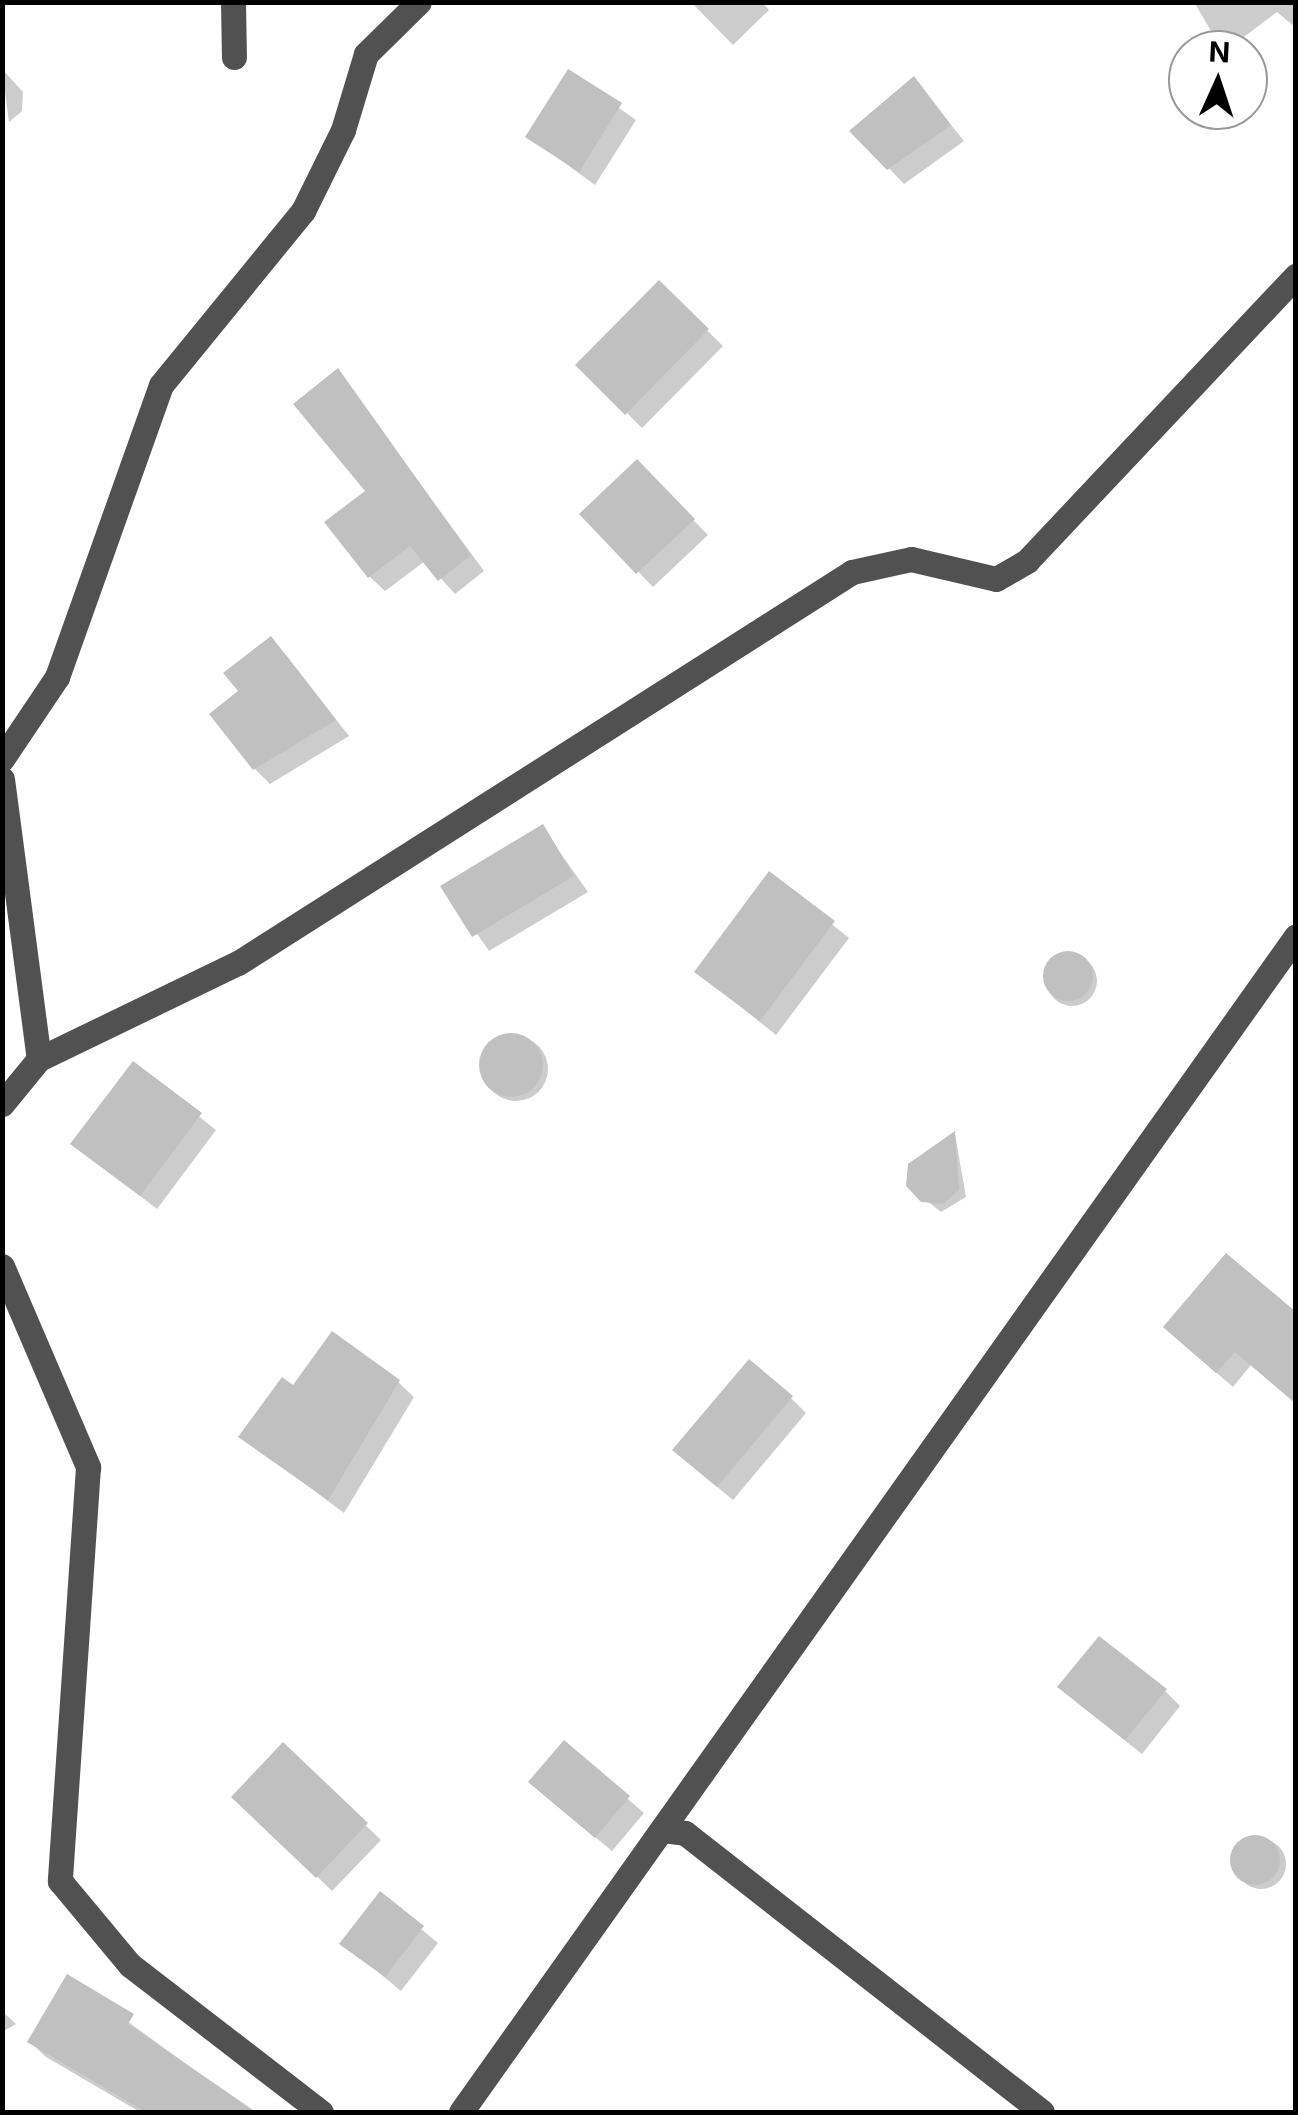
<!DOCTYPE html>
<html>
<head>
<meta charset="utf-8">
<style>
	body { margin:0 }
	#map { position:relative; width:1298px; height:2115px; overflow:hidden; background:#fff; font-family:Inter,sans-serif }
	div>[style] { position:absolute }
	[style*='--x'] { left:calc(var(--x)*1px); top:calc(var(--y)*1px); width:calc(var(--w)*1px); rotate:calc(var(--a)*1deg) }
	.shadow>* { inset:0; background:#0003 }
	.round { border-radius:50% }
	.building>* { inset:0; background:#c0c0c0 }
	.minor>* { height:25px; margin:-12.5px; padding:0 12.5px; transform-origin:12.5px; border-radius:12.5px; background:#515151 }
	span { translate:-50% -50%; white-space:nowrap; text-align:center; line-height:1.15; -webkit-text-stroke:8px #fff; paint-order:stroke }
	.frame { position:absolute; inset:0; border:5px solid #000; pointer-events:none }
	.north { position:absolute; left:1168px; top:30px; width:100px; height:100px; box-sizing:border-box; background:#fff; border:2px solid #999; border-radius:50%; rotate:3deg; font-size:28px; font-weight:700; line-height:40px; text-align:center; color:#000 }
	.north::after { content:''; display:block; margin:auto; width:35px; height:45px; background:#000; clip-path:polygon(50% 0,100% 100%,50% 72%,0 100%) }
</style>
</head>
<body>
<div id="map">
	<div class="shadow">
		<div style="clip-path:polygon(691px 2px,762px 2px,769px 10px,733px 45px)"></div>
		<div style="clip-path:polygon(1194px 2px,1296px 2px,1296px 28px,1277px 12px,1237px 42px,1214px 36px)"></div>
		<div style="clip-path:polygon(2px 69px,23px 92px,22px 111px,9px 122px)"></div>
		<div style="clip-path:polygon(569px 73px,636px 120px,595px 185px,528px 136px)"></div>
		<div style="clip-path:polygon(914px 79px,964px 141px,904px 184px,853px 131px)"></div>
		<div style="clip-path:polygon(659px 283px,723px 346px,642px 428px,579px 365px)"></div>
		<div style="clip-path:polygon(338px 372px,484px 571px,455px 594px,425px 561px,385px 591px,369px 576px,368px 492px)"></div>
		<div style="clip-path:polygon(637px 463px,708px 535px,653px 587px,583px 514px)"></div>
		<div style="clip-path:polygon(286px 655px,349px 736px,270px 784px,255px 769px)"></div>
		<div style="clip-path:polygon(542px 827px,588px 892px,489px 951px,444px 886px)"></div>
		<div style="clip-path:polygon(770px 875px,849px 938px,776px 1035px,697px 972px)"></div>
		<div class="round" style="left:1047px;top:956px;width:50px;height:50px"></div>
		<div class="round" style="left:484px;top:1037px;width:64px;height:64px"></div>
		<div style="clip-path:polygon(133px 1064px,216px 1130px,157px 1209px,73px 1144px)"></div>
		<div style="clip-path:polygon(955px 1134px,966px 1197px,941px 1212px,917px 1193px)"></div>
		<div style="clip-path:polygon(1296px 1309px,1296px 1403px,1251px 1365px,1233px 1387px,1181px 1342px)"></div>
		<div style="clip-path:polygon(398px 1382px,414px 1397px,344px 1513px,242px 1437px)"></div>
		<div style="clip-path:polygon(791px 1398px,806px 1413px,733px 1500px,691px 1465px)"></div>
		<div style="clip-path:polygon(1165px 1691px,1180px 1706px,1142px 1754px,1076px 1702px)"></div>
		<div style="clip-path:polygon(564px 1744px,644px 1813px,612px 1851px,547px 1797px)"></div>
		<div style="clip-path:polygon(283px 1746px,381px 1840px,332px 1891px,235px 1797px)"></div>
		<div class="round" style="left:1236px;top:1839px;width:50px;height:50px"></div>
		<div style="clip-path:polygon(380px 1895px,438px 1943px,401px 1991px,343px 1943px)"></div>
		<div style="clip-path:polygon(68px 1978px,252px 2112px,140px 2112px,46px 2057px,30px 2042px)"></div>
		<div style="clip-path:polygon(2px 2011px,16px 2024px,2px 2032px)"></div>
	</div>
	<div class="building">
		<div style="clip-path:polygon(568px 69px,622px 103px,579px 172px,525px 137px)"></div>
		<div style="clip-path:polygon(914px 76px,951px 125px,887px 170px,849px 131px)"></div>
		<div style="clip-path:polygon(659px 280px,709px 329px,625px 415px,575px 365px)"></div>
		<div style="clip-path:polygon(338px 368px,471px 555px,438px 581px,410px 546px,368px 578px,324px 522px,365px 491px,293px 404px)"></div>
		<div style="clip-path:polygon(637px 459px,695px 519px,636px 574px,579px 514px)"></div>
		<div style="clip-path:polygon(271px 636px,336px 720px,253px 770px,209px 714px,238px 691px,223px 673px)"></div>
		<div style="clip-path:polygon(543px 824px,574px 876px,472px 937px,440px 886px)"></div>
		<div style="clip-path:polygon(769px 871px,835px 921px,760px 1021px,694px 972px)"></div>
		<div class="round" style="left:1043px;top:951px;width:50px;height:50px"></div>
		<div class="round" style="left:479px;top:1033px;width:64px;height:64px"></div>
		<div style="clip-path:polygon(133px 1061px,202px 1113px,140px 1196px,70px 1144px)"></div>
		<div style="clip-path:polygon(955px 1131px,959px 1190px,943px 1204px,921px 1202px,906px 1186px,908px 1164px)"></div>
		<div style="clip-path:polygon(1226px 1253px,1296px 1312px,1296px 1404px,1235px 1352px,1216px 1373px,1163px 1327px)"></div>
		<div style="clip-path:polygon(332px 1331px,400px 1380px,328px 1500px,238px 1437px,282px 1377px,293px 1385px)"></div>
		<div style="clip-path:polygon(749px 1359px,793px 1396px,717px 1487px,672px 1450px)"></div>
		<div style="clip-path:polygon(1099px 1636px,1167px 1689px,1125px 1740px,1057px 1687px)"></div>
		<div style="clip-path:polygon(564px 1740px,630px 1796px,595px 1838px,528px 1782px)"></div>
		<div style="clip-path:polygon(283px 1742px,368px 1823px,316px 1878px,231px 1797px)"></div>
		<div class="round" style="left:1230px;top:1835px;width:50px;height:50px"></div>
		<div style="clip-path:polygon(380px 1891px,424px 1926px,385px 1977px,339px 1944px)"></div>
		<div style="clip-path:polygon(67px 1974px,134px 2014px,128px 2024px,256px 2112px,146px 2112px,27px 2042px)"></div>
	</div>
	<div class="minor">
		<div style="--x:233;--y:2;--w:55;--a:89"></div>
		<div style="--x:2;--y:759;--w:99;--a:-56.1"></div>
		<div style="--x:57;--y:677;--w:310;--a:-70.4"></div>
		<div style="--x:161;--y:385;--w:225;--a:-50.8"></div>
		<div style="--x:303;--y:211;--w:90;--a:-63.7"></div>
		<div style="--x:343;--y:130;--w:79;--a:-73.2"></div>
		<div style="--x:366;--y:54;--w:74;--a:-44.5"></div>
		<div style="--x:2;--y:779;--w:282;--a:82.5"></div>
		<div style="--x:2;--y:1104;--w:58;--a:-50.6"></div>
		<div style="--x:39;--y:1059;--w:221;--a:-25.8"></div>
		<div style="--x:238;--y:963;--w:728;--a:-32.49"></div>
		<div style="--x:852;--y:572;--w:60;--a:-12.4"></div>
		<div style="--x:911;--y:559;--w:87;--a:13.2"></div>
		<div style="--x:996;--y:579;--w:36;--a:-30"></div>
		<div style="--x:1027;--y:561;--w:392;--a:-46.7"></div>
		<div style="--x:2;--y:1266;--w:219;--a:66.8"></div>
		<div style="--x:88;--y:1467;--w:415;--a:93.9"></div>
		<div style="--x:60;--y:1881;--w:109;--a:50.2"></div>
		<div style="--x:130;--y:1965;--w:241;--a:37.6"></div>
		<div style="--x:662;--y:1830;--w:23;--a:7"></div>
		<div style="--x:685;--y:1833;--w:453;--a:38"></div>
		<div style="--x:461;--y:2112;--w:1442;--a:-54.62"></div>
	</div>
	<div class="frame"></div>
	<div class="north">N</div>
</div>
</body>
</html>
